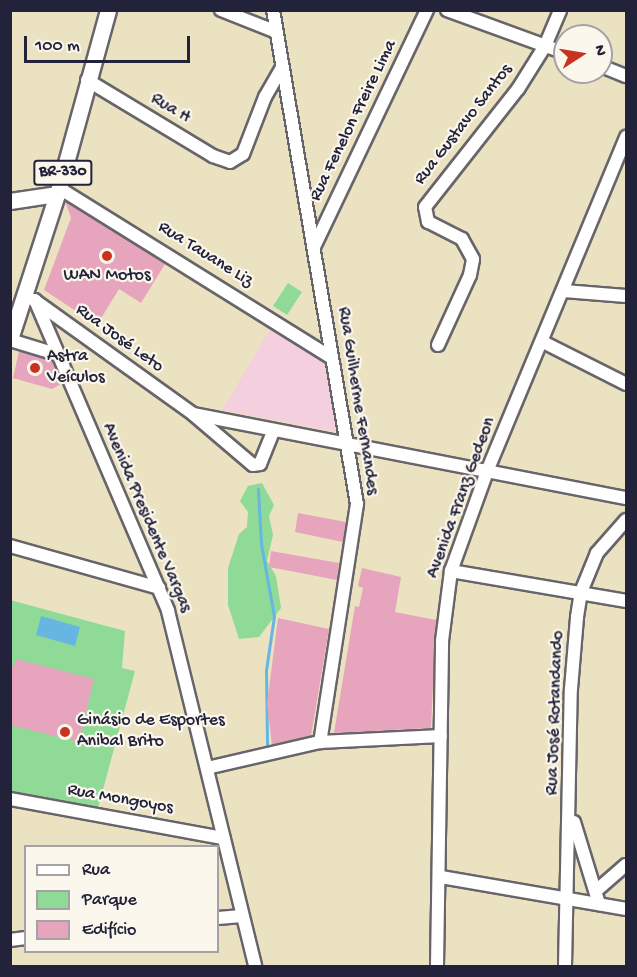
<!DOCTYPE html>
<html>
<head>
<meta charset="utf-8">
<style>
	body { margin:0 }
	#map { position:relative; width:637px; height:977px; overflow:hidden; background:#ebe2c2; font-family:"Gochi Hand",sans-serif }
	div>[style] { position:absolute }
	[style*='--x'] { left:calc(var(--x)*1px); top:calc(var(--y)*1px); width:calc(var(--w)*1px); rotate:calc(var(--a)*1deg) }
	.built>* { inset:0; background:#f4cfde }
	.green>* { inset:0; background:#8fda97 }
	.water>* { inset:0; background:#66b6e1 }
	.stream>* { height:3px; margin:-1.5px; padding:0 1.5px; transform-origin:1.5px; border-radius:1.5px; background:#66b6e1 }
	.building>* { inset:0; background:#e6a5bc }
	.roads { filter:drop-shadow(2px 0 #68656a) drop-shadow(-2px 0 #68656a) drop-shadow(0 2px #68656a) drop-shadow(0 -2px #68656a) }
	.minor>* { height:12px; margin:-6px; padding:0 6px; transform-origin:6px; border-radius:6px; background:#fff }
	.major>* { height:15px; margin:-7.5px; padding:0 7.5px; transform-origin:7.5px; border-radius:7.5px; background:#fff }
	.dots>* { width:16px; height:16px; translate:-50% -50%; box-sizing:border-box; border:3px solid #fbf7ec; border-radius:50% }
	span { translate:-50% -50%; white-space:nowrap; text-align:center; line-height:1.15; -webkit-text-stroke:4.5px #fbf7ec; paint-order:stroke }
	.shield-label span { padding:2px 4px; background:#fbf7ec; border:2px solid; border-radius:4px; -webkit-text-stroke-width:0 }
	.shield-label { font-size:16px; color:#22223b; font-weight:700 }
	.street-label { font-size:18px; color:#22223b }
	.poi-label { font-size:18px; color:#22223b }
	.left { translate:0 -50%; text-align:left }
	.frame { position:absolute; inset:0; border:12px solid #22223b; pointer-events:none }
	.legend { position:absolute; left:24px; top:845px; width:195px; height:108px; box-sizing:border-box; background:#fbf7ec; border:2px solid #a4a2a5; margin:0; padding:8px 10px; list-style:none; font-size:18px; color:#22223b }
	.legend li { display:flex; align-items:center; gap:12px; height:30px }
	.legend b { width:30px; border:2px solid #a4a2a5 }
	.north { position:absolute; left:553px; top:24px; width:60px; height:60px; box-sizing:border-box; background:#fbf7ec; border:2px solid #a4a2a5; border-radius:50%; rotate:78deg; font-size:16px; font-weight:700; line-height:24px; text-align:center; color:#22223b }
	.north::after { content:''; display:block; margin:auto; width:21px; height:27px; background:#c8321e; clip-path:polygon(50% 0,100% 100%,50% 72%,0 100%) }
	.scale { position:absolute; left:24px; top:36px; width:166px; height:27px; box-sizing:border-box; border:3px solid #22223b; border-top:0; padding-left:8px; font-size:18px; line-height:21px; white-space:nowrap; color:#22223b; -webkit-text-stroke:4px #fbf7ec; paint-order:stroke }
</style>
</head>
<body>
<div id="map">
	<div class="built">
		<div style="clip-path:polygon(271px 328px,324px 358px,337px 432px,222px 410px)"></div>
	</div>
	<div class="green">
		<div style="clip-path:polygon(288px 283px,302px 292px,287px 315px,273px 306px)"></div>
		<div style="clip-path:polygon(262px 483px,274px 505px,269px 516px,273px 535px,267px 561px,276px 576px,281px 608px,259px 637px,239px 639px,228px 605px,228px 568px,239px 534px,247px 527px,248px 512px,240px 501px,248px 486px)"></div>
		<div style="clip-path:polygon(10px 600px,125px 631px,122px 668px,135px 671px,98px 808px,11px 792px)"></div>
	</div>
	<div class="water">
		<div style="clip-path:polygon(41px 616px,80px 627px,75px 646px,36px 635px)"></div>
	</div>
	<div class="stream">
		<div style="--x:258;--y:489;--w:55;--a:86.9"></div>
		<div style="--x:261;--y:544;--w:73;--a:79.8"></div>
		<div style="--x:274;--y:616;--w:55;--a:98.4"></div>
		<div style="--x:266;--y:670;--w:76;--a:89.2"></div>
	</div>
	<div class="building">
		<div style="clip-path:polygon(65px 201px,165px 264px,141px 303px,119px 289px,97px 325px,44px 290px,71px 218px)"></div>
		<div style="clip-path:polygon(19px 351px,52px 361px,61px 384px,52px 389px,13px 378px)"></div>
		<div style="clip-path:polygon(298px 513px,346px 522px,343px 542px,295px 532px)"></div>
		<div style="clip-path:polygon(271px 551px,339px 563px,337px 580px,269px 567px)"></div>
		<div style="clip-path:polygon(362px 568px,401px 577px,395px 612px,436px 620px,431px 728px,334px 733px,355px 606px,359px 607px,363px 588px,358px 586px)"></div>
		<div style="clip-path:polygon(278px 618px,329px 629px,311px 736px,272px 745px,267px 704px)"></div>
		<div style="clip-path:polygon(16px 659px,94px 679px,79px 742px,10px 725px,10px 664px,15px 665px)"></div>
	</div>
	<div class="roads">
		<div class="minor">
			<div style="--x:221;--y:10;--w:57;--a:21.6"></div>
			<div style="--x:273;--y:10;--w:501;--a:80.35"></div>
			<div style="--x:357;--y:504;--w:241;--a:98.8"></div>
			<div style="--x:447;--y:10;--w:126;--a:20"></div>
			<div style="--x:601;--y:66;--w:27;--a:22"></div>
			<div style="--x:87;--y:80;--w:147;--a:31.1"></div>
			<div style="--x:213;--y:156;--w:18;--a:19"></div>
			<div style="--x:230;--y:162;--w:15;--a:-32"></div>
			<div style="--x:243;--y:154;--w:61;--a:-68.9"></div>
			<div style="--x:265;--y:97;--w:34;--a:-60"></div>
			<div style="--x:59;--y:188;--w:319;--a:31.9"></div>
			<div style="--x:314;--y:247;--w:263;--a:-64.5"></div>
			<div style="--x:564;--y:291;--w:62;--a:4.6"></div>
			<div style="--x:34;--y:300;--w:196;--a:35.6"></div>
			<div style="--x:193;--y:414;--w:441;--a:11"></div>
			<div style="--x:35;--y:300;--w:338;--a:66.8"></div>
			<div style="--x:168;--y:611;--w:366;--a:76.2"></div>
			<div style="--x:10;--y:340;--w:48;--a:16.9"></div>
			<div style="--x:543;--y:342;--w:93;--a:26.8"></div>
			<div style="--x:438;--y:345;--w:77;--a:-65.4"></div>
			<div style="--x:470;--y:275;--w:16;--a:-79"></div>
			<div style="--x:473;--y:259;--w:23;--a:-119"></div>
			<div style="--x:462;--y:239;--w:38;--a:-153"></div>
			<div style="--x:428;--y:222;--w:15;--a:-101"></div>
			<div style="--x:425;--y:207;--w:150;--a:-51.8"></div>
			<div style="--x:518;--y:89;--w:51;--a:-57.9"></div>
			<div style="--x:545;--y:46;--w:39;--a:-67"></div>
			<div style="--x:194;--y:415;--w:77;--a:40.3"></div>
			<div style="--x:253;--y:465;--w:7;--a:-8"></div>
			<div style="--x:260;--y:464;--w:35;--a:-68"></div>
			<div style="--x:10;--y:546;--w:155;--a:15.7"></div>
			<div style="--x:451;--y:571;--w:178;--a:9.7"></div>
			<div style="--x:207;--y:768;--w:116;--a:-13"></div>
			<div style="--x:320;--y:742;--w:121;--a:-2.8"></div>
			<div style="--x:10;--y:799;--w:217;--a:10.4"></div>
			<div style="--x:574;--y:822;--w:86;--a:73"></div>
			<div style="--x:441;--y:877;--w:188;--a:9.8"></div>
			<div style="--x:597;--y:890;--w:38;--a:-41"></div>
			<div style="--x:218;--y:918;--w:24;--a:-5"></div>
			<div style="--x:10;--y:940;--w:16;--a:-7"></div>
			<div style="--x:437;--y:966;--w:325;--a:-89.1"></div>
			<div style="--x:442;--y:641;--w:71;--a:-82.7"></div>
			<div style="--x:451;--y:571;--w:109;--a:-70.1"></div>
			<div style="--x:488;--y:469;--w:360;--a:-67.4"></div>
			<div style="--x:565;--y:966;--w:277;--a:-88.8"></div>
			<div style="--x:571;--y:689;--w:72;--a:-85.2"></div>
			<div style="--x:577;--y:617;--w:25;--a:-81"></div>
			<div style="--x:581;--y:592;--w:42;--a:-67.7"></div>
			<div style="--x:597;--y:553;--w:44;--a:-48.7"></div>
		</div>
		<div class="major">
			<div style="--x:10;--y:201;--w:48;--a:-8.5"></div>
			<div style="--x:10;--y:339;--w:159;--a:-72"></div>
			<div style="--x:59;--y:188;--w:185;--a:-74.6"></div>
		</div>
	</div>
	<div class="dots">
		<div style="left:107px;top:256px;background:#c8321e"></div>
		<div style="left:35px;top:368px;background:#c8321e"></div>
		<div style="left:65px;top:732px;background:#c8321e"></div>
	</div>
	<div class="shield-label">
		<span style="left:63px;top:173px">BR-330</span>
	</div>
	<div class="street-label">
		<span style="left:170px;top:109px;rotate:31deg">Rua H</span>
		<span style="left:354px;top:121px;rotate:-64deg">Rua Fenelon Freire Lima</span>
		<span style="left:464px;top:125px;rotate:-52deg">Rua Gustavo Santos</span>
		<span style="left:205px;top:255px;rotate:32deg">Rua Tauane Liz</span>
		<span style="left:119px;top:339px;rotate:36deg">Rua José Leto</span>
		<span style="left:357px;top:401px;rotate:81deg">Rua Guilherme Fernandes</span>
		<span style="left:462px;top:498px;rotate:-70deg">Avenida Franz Gedeon</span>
		<span style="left:146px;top:518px;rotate:67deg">Avenida Presidente Vargas</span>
		<span style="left:556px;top:713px;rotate:-88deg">Rua José Rotandando</span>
		<span style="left:120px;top:800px;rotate:10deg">Rua Mongoyos</span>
	</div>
	<div class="poi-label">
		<span style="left:107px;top:276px">WAN Motos</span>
		<span class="left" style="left:47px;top:368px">Astra<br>Veículos</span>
		<span class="left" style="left:77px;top:732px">Ginásio de Esportes<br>Anibal Brito</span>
	</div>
	<div class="frame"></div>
	<ul class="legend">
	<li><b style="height:8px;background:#fff"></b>Rua</li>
	<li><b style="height:16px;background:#8fda97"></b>Parque</li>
	<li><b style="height:16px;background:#e6a5bc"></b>Edifício</li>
	</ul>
	<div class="north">N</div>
	<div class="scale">100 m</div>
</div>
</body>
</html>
